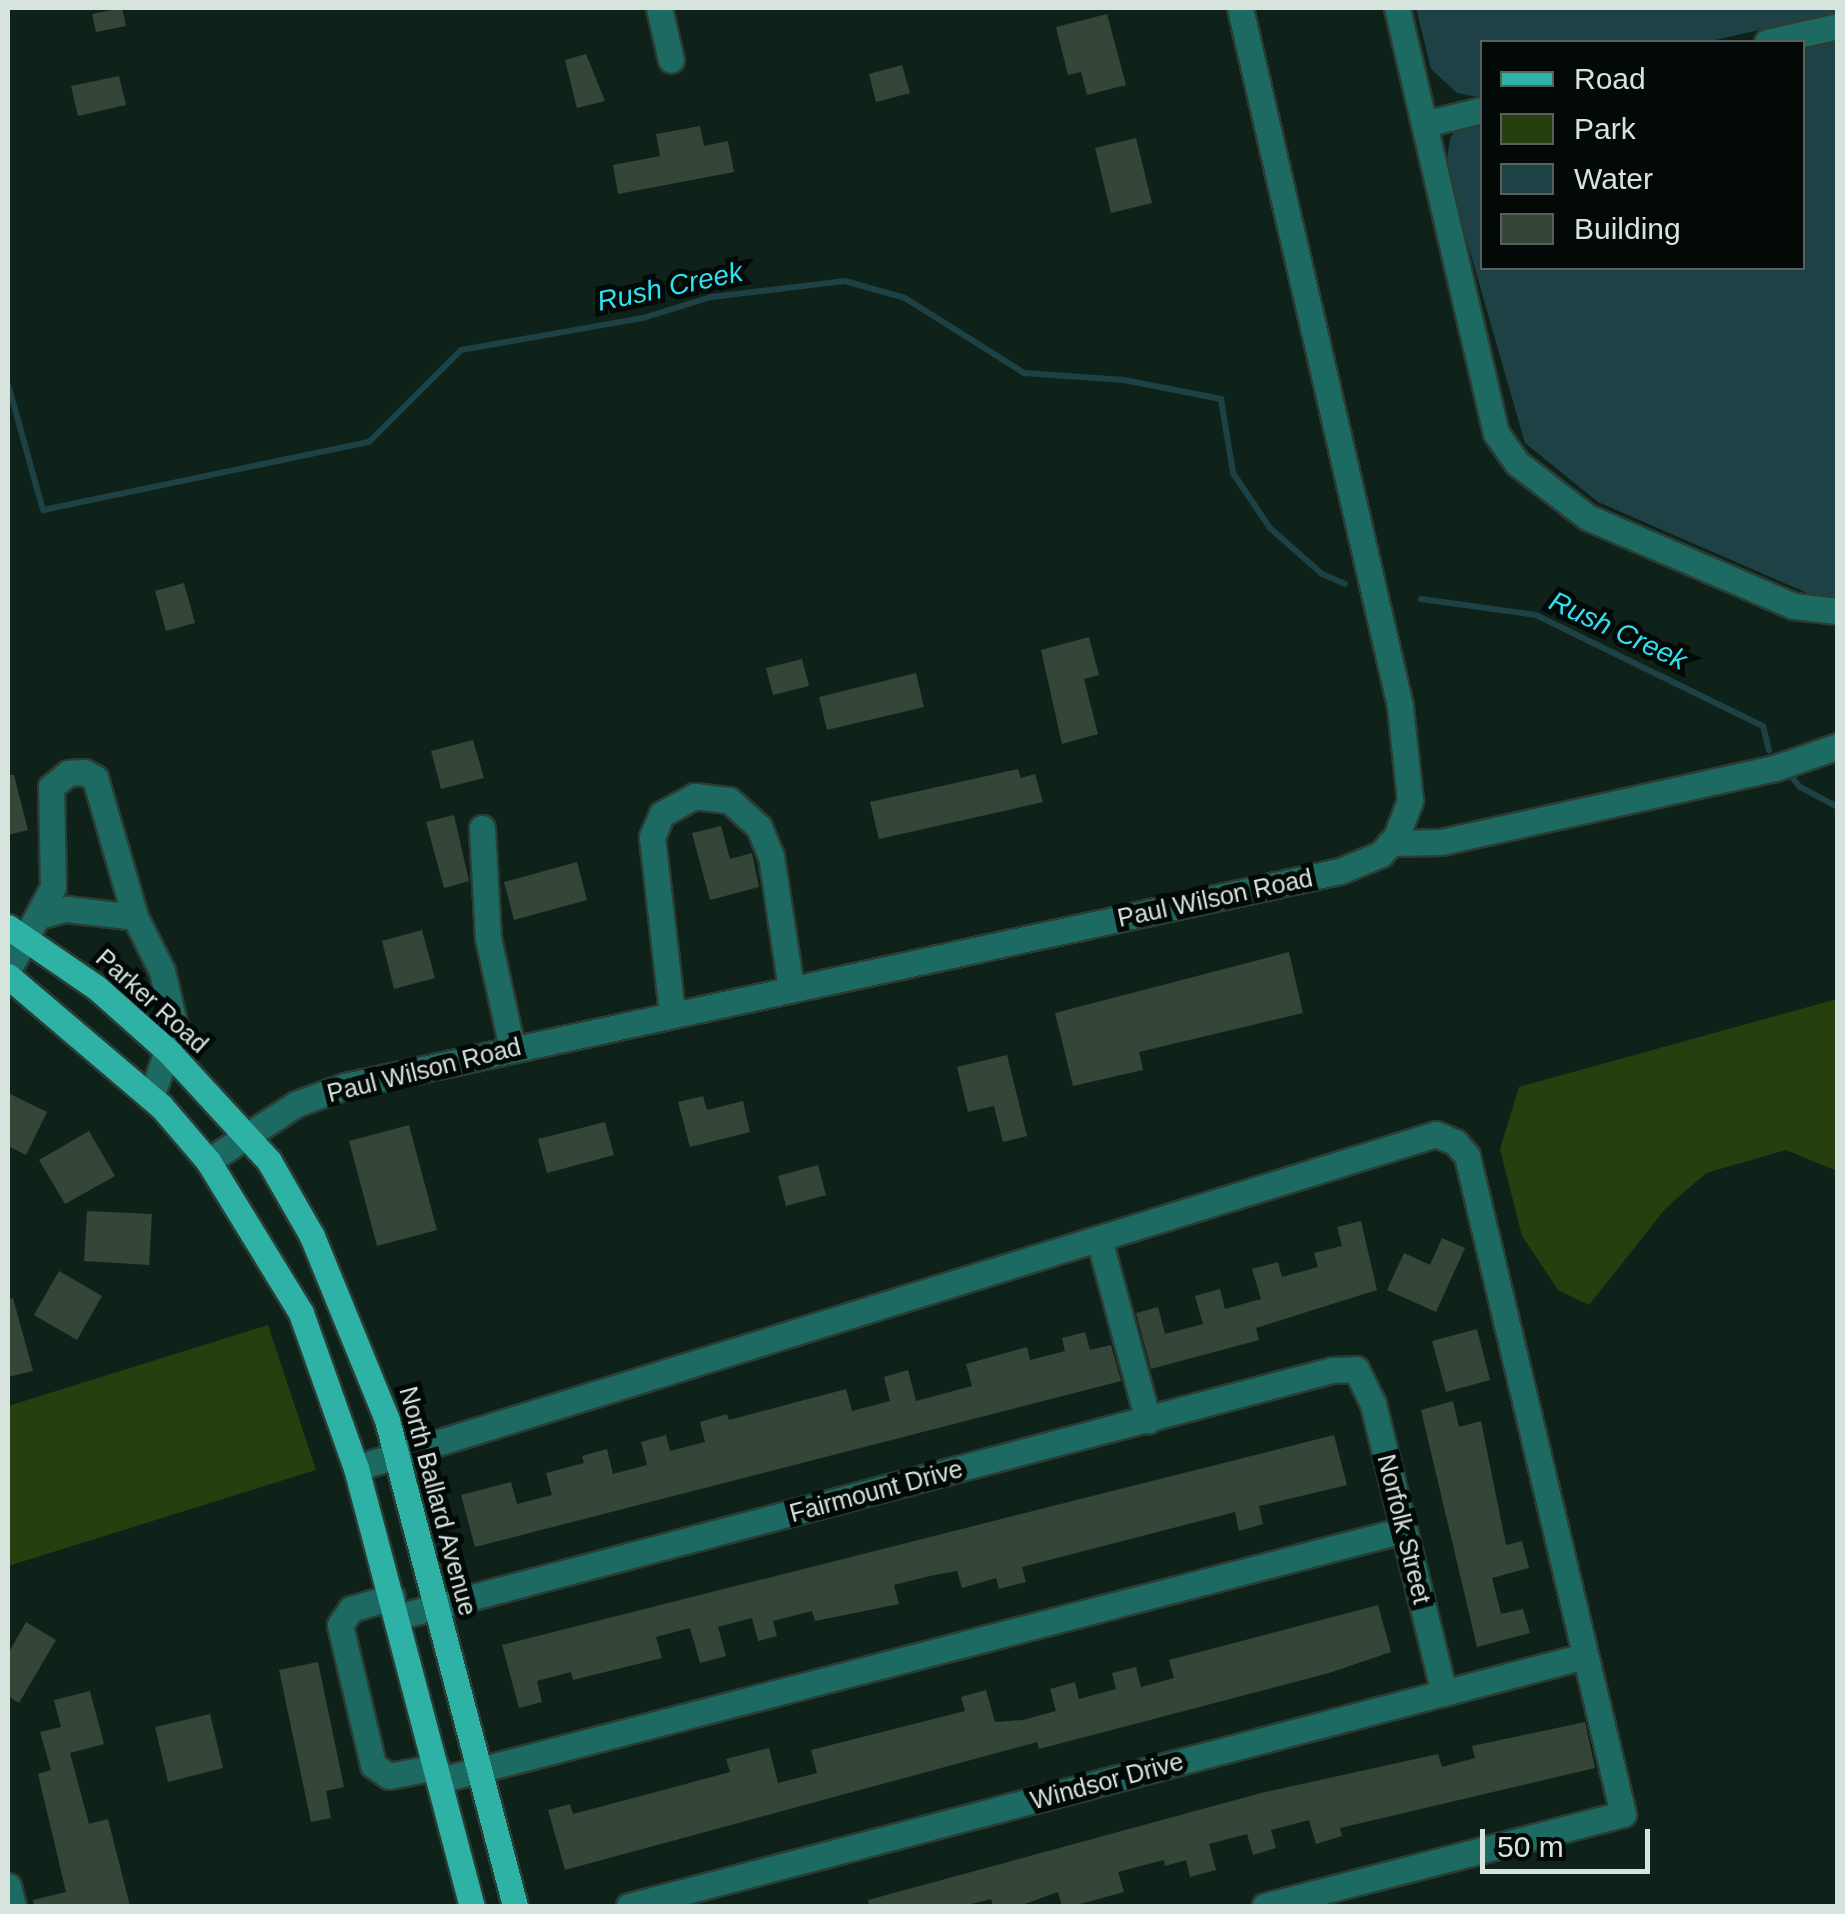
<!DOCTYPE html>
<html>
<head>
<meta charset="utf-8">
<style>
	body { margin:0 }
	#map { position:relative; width:1845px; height:1914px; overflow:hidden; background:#0e221a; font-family:Helvetica,sans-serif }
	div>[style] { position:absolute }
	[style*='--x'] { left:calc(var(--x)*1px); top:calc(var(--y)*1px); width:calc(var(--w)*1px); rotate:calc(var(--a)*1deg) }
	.green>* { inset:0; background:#273e0e }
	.water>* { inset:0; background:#1e4145 }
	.stream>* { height:6px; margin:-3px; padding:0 3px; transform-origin:3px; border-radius:3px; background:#1e4145 }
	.building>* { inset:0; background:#354538 }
	.roads { filter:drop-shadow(2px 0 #2a3d35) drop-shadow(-2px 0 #2a3d35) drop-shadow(0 2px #2a3d35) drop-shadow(0 -2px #2a3d35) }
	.minor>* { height:25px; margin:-12.5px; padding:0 12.5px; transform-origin:12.5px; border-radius:12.5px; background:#1d6a62 }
	.major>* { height:25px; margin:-12.5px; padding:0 12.5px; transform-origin:12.5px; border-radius:12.5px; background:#2eb2a6 }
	span { translate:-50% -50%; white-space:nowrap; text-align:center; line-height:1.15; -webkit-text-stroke:10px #030907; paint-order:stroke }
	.street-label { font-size:25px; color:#d7e3dd }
	.water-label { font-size:28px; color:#31e0ef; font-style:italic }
	.frame { position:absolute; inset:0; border:10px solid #d7e3dd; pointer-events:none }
	.legend { position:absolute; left:1480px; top:40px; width:325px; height:230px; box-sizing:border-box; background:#030907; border:2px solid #58605d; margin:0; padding:12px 18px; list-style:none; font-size:30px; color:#d7e3dd }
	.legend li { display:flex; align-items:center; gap:20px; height:50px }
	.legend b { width:50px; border:2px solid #58605d }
	.scale { position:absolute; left:1480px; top:1829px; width:170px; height:45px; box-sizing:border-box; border:5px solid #d7e3dd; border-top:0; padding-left:12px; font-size:30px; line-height:35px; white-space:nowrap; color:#d7e3dd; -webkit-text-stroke:8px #030907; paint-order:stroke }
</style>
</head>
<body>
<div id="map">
	<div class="green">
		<div style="clip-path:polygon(1837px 999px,1837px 1171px,1786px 1150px,1706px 1173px,1666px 1208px,1589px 1305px,1558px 1290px,1522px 1236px,1500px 1149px,1519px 1087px)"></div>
		<div style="clip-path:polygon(268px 1325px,316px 1470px,8px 1566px,8px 1406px)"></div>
	</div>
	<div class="water">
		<div style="clip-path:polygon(1416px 8px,1837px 8px,1838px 12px,1707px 42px,1482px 42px,1482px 96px,1477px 97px,1457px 93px,1431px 69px)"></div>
		<div style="clip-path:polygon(1837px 34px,1837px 598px,1821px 599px,1598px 502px,1525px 443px,1446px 168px,1450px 138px,1460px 123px,1482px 117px,1482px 268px,1802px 268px,1802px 42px)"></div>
	</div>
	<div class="stream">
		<div style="--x:8;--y:384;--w:131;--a:74.5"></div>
		<div style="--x:43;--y:510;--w:333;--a:-11.8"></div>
		<div style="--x:369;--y:442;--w:130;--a:-45"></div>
		<div style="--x:461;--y:350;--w:185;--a:-10"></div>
		<div style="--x:643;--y:318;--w:71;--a:-17.2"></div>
		<div style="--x:711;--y:297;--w:135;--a:-6.8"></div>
		<div style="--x:845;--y:281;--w:62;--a:15.8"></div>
		<div style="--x:905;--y:298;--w:141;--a:32.2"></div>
		<div style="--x:1024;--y:373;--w:100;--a:4"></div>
		<div style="--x:1124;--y:380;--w:99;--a:11.1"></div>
		<div style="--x:1221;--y:399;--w:75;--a:80.8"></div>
		<div style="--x:1233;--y:473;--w:66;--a:56.1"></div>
		<div style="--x:1270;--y:528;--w:69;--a:41.5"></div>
		<div style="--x:1322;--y:574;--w:25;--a:23"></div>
		<div style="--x:1421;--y:599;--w:116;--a:7.9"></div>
		<div style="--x:1536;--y:615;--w:253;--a:26.1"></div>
		<div style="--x:1763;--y:726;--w:25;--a:76"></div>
		<div style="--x:1787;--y:771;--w:21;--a:51"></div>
		<div style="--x:1800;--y:787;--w:43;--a:27.8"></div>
	</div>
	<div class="building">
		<div style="clip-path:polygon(122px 8px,126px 26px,96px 32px,92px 14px)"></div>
		<div style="clip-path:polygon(1107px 14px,1126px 85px,1087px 95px,1081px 72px,1068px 75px,1056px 27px)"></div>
		<div style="clip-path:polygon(586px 54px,605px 101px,577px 108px,565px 60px)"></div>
		<div style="clip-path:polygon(902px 65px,910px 93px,876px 102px,869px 74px)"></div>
		<div style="clip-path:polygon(119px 76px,126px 105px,78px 116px,71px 86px)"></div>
		<div style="clip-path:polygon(700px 126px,704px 146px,728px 141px,734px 172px,618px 194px,613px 165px,660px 156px,656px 134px)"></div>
		<div style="clip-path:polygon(1136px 138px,1152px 203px,1111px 213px,1095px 148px)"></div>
		<div style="clip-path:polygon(184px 583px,195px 623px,166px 631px,155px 591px)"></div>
		<div style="clip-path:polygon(1089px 637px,1099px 675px,1084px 679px,1098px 734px,1062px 744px,1041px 650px)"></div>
		<div style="clip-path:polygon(802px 659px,809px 686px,773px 695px,766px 668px)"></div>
		<div style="clip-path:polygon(916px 673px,924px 707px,827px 730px,819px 697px)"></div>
		<div style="clip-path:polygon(473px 740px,484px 778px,441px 789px,431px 751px)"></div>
		<div style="clip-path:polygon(1018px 769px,1021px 778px,1035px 774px,1043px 802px,879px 839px,870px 802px)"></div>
		<div style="clip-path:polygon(8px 775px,14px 775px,28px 830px,8px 835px)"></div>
		<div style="clip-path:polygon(454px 815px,469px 881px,444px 888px,426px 822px)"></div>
		<div style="clip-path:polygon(721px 826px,730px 859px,752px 853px,759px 887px,710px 900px,692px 833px)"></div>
		<div style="clip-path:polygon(577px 862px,587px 900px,514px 920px,504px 882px)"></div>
		<div style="clip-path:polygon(422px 930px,435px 978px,394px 989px,382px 941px)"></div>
		<div style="clip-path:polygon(1289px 952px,1303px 1013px,1139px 1052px,1143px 1070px,1073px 1086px,1055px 1013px)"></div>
		<div style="clip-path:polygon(1007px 1055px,1027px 1136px,1003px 1142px,994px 1106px,968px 1112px,957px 1067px)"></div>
		<div style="clip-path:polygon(8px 1093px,47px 1112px,26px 1155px,8px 1146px)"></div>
		<div style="clip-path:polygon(703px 1096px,707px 1110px,743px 1101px,750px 1132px,690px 1147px,678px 1102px)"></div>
		<div style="clip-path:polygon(605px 1122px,614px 1155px,547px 1173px,538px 1139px)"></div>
		<div style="clip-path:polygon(409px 1125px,437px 1230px,377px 1246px,349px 1141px)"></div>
		<div style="clip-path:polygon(89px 1131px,115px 1176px,65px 1204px,39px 1160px)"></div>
		<div style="clip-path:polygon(818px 1165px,826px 1195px,786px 1206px,778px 1176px)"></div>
		<div style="clip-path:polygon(87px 1211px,152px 1214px,149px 1265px,84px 1261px)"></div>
		<div style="clip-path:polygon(1361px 1221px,1377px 1290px,1256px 1328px,1259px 1340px,1151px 1369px,1136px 1313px,1158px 1307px,1165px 1334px,1203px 1324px,1195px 1296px,1220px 1289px,1225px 1309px,1261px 1299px,1252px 1269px,1278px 1262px,1282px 1277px,1318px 1267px,1314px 1253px,1342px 1246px,1337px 1227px)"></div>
		<div style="clip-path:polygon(1442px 1238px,1465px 1248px,1436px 1312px,1387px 1290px,1404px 1253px,1430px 1265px)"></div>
		<div style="clip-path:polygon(59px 1271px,102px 1296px,77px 1340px,34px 1315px)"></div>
		<div style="clip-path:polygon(13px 1298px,33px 1371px,8px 1377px,8px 1299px)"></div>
		<div style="clip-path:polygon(1477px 1329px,1490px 1380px,1446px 1392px,1432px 1341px)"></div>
		<div style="clip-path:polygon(1085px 1332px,1090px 1350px,1111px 1345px,1121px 1381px,475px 1547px,461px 1495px,511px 1482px,517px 1504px,552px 1495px,546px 1473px,584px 1463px,582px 1456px,607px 1449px,613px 1474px,647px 1465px,641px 1442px,666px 1435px,670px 1451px,705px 1442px,700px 1422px,727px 1414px,729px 1420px,846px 1389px,852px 1411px,890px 1401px,884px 1377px,908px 1370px,916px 1401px,972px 1386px,966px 1364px,1027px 1347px,1030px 1360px,1065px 1351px,1062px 1338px)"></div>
		<div style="clip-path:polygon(1453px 1401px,1459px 1427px,1481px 1421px,1506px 1545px,1522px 1541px,1529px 1568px,1492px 1578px,1501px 1614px,1523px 1609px,1530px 1633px,1477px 1647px,1421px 1410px)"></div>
		<div style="clip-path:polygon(1334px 1435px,1347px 1485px,1259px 1506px,1263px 1524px,1239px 1531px,1235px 1512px,1022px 1567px,1026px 1582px,999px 1589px,996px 1578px,962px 1588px,957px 1571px,930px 1576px,894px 1585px,899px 1604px,815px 1621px,812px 1611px,773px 1621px,777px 1636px,758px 1641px,752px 1618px,718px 1627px,726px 1656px,700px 1663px,690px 1628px,656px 1637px,662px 1658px,573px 1680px,571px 1672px,537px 1681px,542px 1702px,519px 1708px,502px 1645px)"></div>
		<div style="clip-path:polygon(1378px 1605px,1391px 1652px,1329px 1673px,1039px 1749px,1037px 1742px,565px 1870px,548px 1810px,570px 1804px,573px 1814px,667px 1789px,730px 1772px,726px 1759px,769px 1748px,778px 1783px,817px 1773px,811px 1750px,965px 1711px,961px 1697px,986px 1690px,995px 1722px,1023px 1720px,1056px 1711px,1050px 1689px,1075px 1682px,1079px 1699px,1116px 1689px,1112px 1673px,1136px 1667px,1141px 1687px,1174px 1678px,1169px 1660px)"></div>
		<div style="clip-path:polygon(26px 1622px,56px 1640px,19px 1703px,8px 1696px,8px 1654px)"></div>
		<div style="clip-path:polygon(318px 1662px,344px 1787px,326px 1791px,331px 1818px,311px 1822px,279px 1670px)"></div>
		<div style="clip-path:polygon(90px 1691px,104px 1744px,70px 1753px,89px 1824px,108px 1819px,130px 1906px,34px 1906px,33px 1900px,66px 1892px,38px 1774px,51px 1770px,40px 1732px,61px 1727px,54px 1700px)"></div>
		<div style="clip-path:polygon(210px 1714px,223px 1768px,168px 1782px,155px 1727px)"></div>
		<div style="clip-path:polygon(1585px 1722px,1595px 1768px,1340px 1828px,1342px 1836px,1316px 1844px,1309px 1820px,1271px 1830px,1276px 1848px,1253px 1855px,1247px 1834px,1209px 1844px,1216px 1870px,1190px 1877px,1186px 1860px,1165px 1866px,1164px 1860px,1118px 1872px,1124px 1892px,1073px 1906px,1062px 1906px,1058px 1892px,1019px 1906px,993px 1906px,991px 1899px,963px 1906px,869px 1906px,868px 1900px,1261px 1793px,1438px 1754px,1442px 1767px,1475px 1758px,1472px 1746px)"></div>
	</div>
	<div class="roads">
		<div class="minor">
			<div style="--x:659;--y:8;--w:53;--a:77"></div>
			<div style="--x:1397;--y:8;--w:436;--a:76.9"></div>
			<div style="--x:1496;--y:433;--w:37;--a:55"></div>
			<div style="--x:1517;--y:463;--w:88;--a:37.6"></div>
			<div style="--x:1587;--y:517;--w:225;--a:23.3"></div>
			<div style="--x:1794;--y:606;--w:44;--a:6.5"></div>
			<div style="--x:1767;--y:42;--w:73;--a:-12.7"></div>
			<div style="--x:1424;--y:124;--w:60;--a:-13.6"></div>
			<div style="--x:482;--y:828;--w:110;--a:86.9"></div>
			<div style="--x:488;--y:938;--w:113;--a:77.7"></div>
			<div style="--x:1390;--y:843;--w:51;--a:-1.1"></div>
			<div style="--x:1441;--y:842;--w:342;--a:-12.5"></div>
			<div style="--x:1775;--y:768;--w:67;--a:-19.2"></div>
			<div style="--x:39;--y:916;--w:28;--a:-15"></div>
			<div style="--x:66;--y:909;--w:69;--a:6.6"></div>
			<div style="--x:8;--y:970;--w:94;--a:-61.5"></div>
			<div style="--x:53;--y:887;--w:100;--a:-91.1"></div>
			<div style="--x:51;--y:787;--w:22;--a:-39"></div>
			<div style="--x:68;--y:773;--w:16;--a:-4"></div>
			<div style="--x:84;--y:772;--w:13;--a:29"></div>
			<div style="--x:95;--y:778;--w:145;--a:73.9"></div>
			<div style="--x:135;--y:917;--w:60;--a:63.4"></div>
			<div style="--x:162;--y:971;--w:57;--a:76.9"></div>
			<div style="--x:175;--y:1027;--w:74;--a:108.9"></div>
			<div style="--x:672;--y:1013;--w:177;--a:-96.5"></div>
			<div style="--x:652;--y:837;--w:25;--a:-67"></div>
			<div style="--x:662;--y:814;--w:37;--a:-29"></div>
			<div style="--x:694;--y:796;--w:35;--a:7"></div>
			<div style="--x:729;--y:800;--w:40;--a:42"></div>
			<div style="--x:759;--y:827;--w:31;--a:68"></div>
			<div style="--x:771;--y:856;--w:134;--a:81.4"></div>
			<div style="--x:208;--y:1161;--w:105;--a:-32.9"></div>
			<div style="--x:296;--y:1104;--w:52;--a:-20.2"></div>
			<div style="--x:345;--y:1086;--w:1018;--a:-12.19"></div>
			<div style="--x:1340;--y:871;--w:44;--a:-22.5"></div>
			<div style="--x:1381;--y:854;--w:23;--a:-49"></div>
			<div style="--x:1396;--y:837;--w:40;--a:-69"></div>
			<div style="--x:1410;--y:800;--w:95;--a:-96.1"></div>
			<div style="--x:1400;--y:706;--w:716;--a:-102.91"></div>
			<div style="--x:1099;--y:1239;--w:188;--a:74.9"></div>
			<div style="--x:356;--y:1468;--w:1130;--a:-17.18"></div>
			<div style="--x:1436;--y:1134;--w:21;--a:23"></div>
			<div style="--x:1455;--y:1142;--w:18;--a:49"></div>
			<div style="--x:1467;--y:1156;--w:676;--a:76.66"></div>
			<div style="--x:1623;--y:1814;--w:370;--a:165.6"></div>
			<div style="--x:392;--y:1597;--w:43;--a:163.7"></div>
			<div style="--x:351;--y:1609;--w:19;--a:125"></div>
			<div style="--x:340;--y:1625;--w:144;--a:76.7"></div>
			<div style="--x:373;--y:1765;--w:19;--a:35"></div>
			<div style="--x:389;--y:1776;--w:48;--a:-10.8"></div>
			<div style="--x:397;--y:1617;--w:967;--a:-14.8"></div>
			<div style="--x:1332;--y:1370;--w:24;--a:-2"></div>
			<div style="--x:1356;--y:1369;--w:39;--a:64"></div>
			<div style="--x:1373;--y:1404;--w:297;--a:76.2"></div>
			<div style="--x:440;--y:1780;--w:996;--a:-14.54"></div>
			<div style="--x:8;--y:1886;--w:21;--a:76"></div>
			<div style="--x:629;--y:1906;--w:988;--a:-14.66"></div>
		</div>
		<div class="major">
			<div style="--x:8;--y:927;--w:108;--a:34.4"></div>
			<div style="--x:97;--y:988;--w:95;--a:41.6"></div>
			<div style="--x:168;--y:1051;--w:149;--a:47.4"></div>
			<div style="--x:269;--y:1161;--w:86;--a:60.2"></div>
			<div style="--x:312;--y:1236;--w:199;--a:67.8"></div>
			<div style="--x:387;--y:1420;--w:503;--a:75.24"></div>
			<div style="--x:8;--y:976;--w:201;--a:40.4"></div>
			<div style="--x:161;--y:1106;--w:72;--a:49.5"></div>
			<div style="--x:208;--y:1161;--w:178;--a:58.5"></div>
			<div style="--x:301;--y:1313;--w:164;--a:70.5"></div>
			<div style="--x:356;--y:1468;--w:453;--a:75.2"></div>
		</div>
	</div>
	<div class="street-label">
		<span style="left:1215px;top:898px;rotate:-12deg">Paul Wilson Road</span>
		<span style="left:152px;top:1001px;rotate:42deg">Parker Road</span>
		<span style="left:424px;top:1070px;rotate:-14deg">Paul Wilson Road</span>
		<span style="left:876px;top:1491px;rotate:-15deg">Fairmount Drive</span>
		<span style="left:438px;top:1501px;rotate:75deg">North Ballard Avenue</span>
		<span style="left:1404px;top:1529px;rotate:76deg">Norfolk Street</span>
		<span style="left:1107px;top:1781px;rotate:-15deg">Windsor Drive</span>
	</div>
	<div class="water-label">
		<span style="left:670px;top:287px;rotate:-12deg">Rush Creek</span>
		<span style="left:1618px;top:631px;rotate:25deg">Rush Creek</span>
	</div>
	<div class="frame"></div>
	<ul class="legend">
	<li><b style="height:12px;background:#2eb2a6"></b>Road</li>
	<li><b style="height:28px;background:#273e0e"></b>Park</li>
	<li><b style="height:28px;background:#1e4145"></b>Water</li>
	<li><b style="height:28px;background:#354538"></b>Building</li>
	</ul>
	<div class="scale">50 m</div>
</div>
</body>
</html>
